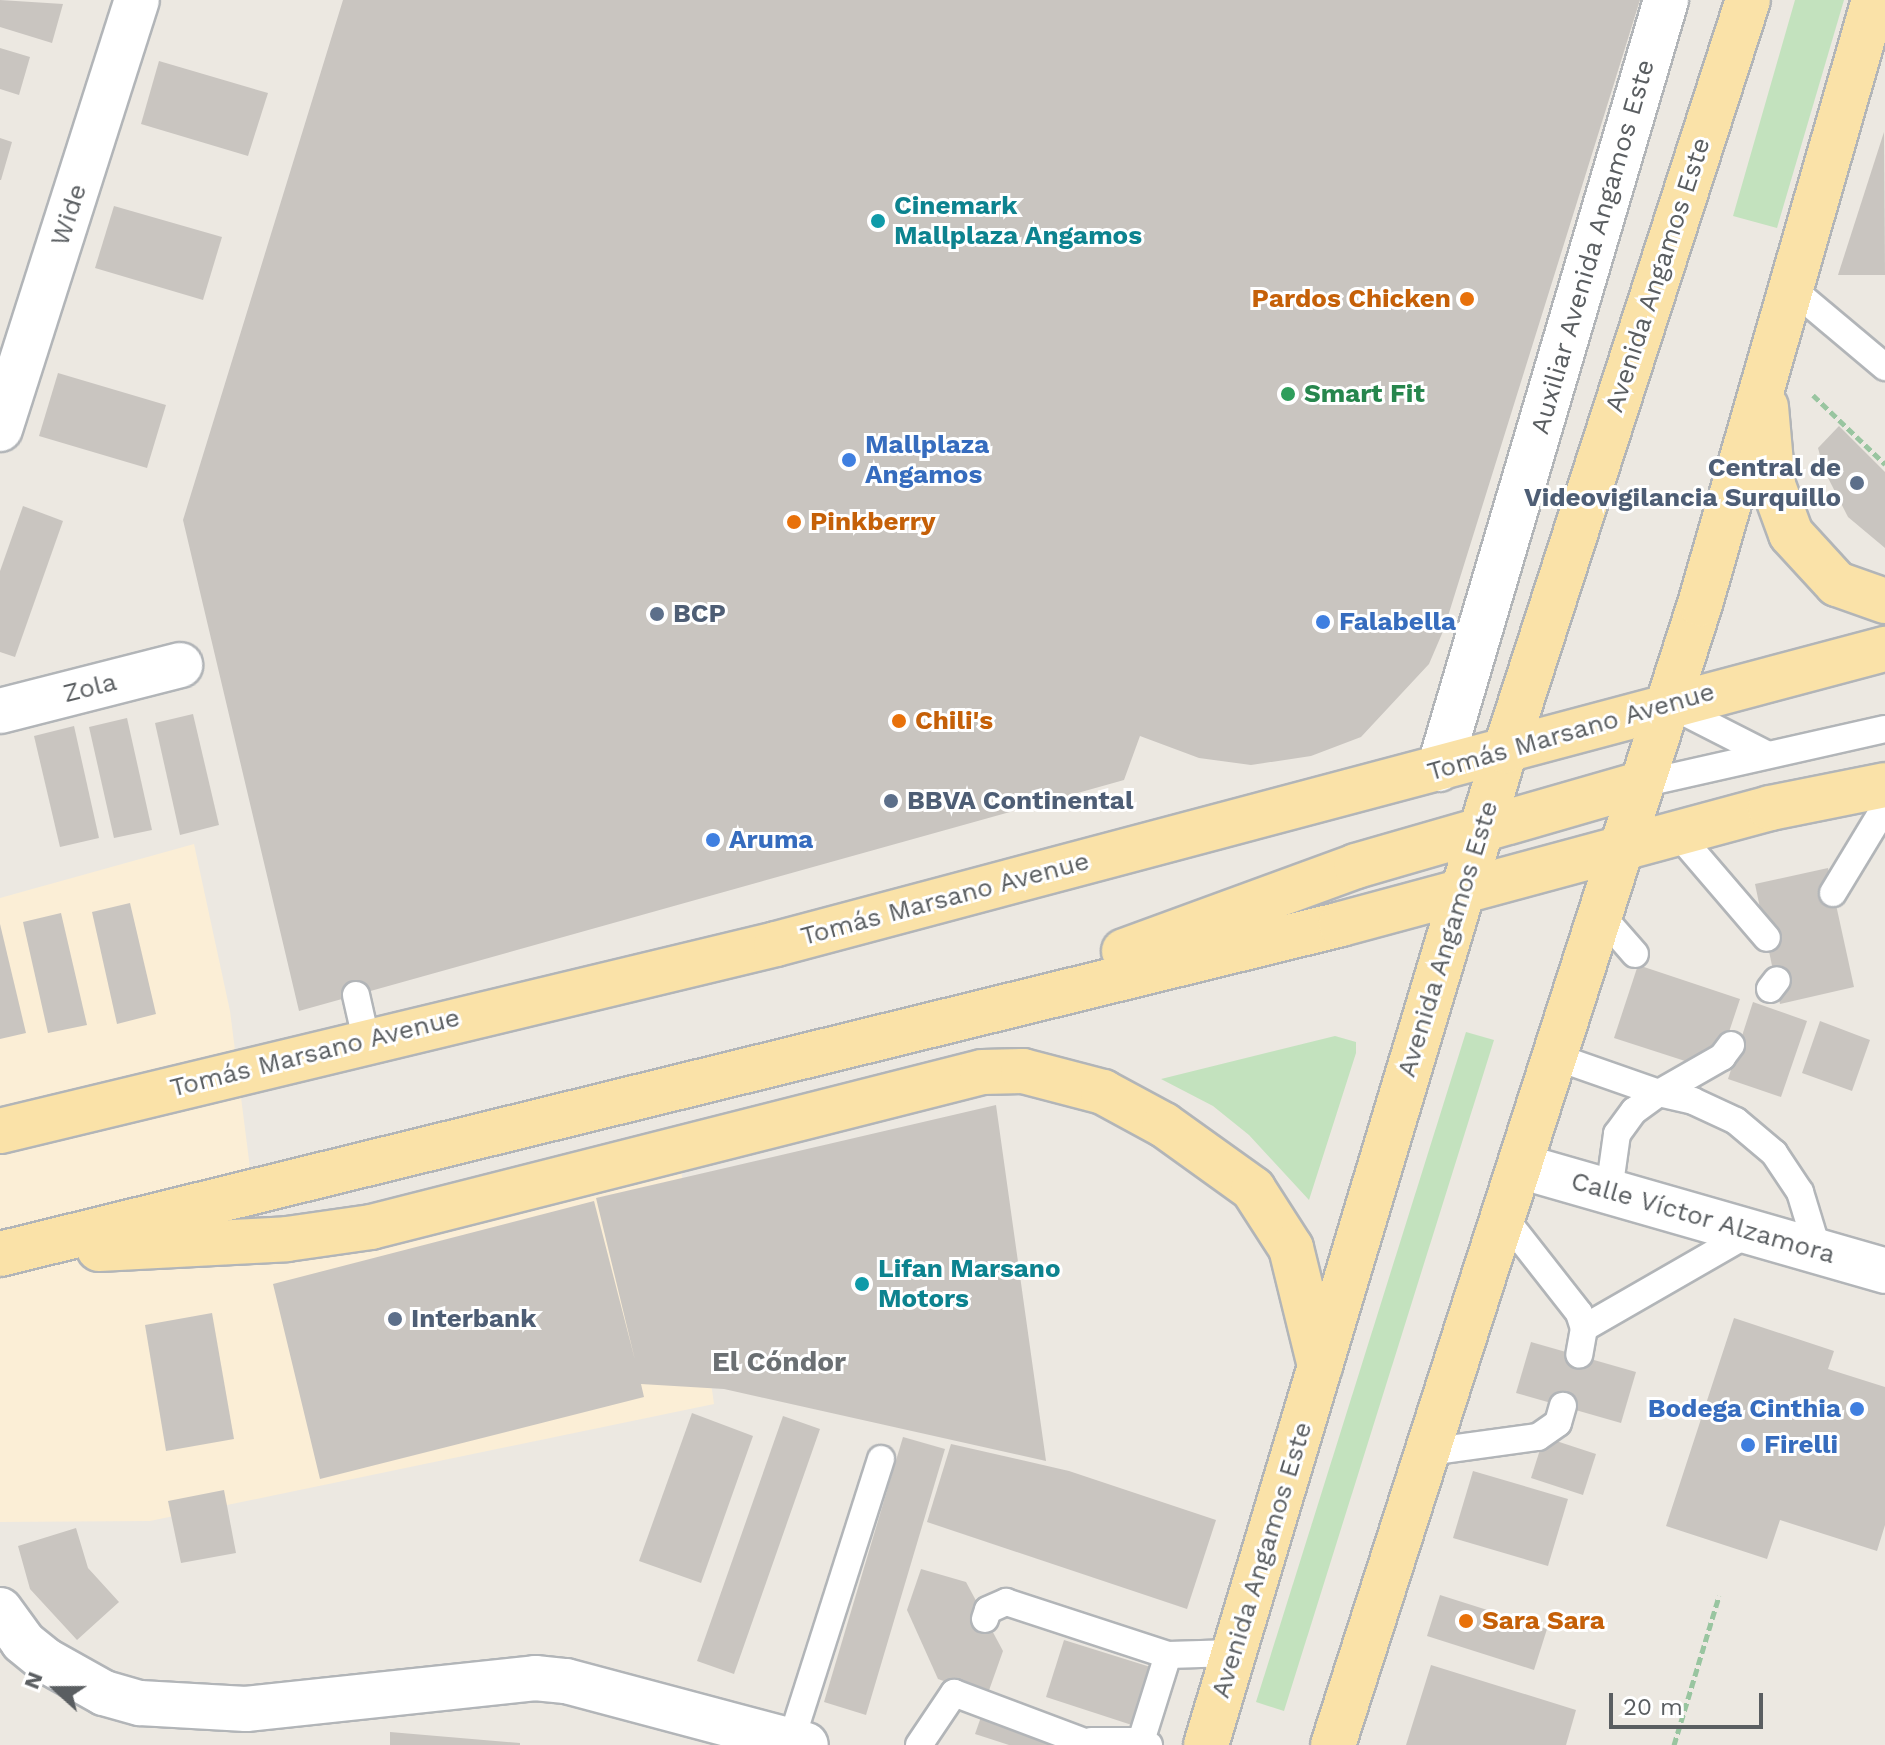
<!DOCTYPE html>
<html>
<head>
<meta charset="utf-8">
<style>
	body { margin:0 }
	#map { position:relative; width:1885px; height:1745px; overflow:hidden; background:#ece8e1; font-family:"Work Sans",sans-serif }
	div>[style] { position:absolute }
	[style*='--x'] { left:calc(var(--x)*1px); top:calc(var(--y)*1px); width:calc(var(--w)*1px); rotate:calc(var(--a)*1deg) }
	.commercial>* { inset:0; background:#fbeed6 }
	.green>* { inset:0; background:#c3e2be }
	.building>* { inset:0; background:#c9c5c0 }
	.path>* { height:5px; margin-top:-2.5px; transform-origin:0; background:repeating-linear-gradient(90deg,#99c5a0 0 8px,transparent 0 12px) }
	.roads { filter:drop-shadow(2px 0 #b2b5b8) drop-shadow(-2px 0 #b2b5b8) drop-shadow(0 2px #b2b5b8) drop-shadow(0 -2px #b2b5b8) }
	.service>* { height:26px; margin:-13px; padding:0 13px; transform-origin:13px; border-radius:13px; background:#fff }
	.minor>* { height:44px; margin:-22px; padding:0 22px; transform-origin:22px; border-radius:22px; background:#fff }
	.tertiary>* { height:44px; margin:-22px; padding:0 22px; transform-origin:22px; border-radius:22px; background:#fff }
	.primary>* { height:44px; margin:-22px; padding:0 22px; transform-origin:22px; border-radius:22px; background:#fae2a8 }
	.dots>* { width:22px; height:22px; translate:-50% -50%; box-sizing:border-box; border:4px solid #fff; border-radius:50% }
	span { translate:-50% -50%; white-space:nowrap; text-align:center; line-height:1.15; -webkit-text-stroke:6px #fff; paint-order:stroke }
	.culture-label { font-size:26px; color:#0d838f; font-weight:700 }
	.left { translate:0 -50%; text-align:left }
	.street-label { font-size:26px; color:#5a5e61 }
	.food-label { font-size:26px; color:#c56008; font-weight:700 }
	.right { translate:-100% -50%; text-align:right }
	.leisure-label { font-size:26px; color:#27864d; font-weight:700 }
	.shop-label { font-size:26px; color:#366cbe; font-weight:700 }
	.service-label { font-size:26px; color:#4e5e75; font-weight:700 }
	.neighbourhood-label { font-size:28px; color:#6b7073; font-weight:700 }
	.north { position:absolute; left:16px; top:1649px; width:80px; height:80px; -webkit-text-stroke:6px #fff; paint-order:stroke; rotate:291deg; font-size:22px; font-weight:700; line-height:32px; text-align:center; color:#5a5e61 }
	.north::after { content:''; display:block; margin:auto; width:28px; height:36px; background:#5a5e61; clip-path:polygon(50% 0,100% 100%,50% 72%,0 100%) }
	.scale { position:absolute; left:1609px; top:1693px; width:154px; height:36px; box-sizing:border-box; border:4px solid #5a5e61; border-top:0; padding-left:10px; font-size:24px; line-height:28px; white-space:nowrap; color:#5a5e61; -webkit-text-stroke:6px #fff; paint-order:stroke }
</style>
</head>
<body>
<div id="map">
	<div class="commercial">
		<div style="clip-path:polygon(194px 844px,230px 1011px,262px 1262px,680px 1162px,714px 1404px,150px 1521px,0 1522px,0 898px)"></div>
	</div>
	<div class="green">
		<div style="clip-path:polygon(1795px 0,1844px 0,1777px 228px,1733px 216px)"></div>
		<div style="clip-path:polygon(1466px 1032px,1494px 1040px,1284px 1711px,1256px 1702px)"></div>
		<div style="clip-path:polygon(1335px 1036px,1356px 1042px,1356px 1053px,1309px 1200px,1249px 1135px,1213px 1106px,1161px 1079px)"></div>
	</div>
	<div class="building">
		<div style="clip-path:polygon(0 0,63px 4px,52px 43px,0 27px)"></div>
		<div style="clip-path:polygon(343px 0,1640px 0,1444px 629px,1429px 664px,1361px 737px,1311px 756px,1251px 765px,1199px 758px,1140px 736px,1124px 780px,299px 1011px,183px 520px)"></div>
		<div style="clip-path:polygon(0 48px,30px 57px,19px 95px,0 89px)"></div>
		<div style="clip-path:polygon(159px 61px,268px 93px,248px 156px,141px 124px)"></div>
		<div style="clip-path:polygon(1884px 132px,1885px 275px,1838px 275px)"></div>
		<div style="clip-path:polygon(0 138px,12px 142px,1px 180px,0 180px)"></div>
		<div style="clip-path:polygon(114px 206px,222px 237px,203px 300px,95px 268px)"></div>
		<div style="clip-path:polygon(58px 373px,166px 405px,147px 468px,39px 436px)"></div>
		<div style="clip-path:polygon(1839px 426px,1885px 472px,1885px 548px,1848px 517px,1824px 470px,1818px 448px)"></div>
		<div style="clip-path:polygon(23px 506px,63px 521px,15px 657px,0 652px,0 571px)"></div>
		<div style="clip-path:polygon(193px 714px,219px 825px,180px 835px,155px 723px)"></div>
		<div style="clip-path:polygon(127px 718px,152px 830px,114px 838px,89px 727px)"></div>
		<div style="clip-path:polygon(74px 726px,99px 838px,60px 847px,34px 736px)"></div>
		<div style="clip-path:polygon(1828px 868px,1854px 987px,1780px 1004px,1755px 884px)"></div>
		<div style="clip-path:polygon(130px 903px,156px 1014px,117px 1024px,92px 912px)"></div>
		<div style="clip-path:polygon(61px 913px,87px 1025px,48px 1033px,23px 922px)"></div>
		<div style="clip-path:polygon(0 924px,26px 1033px,0 1039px)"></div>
		<div style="clip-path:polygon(1638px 965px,1740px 999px,1716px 1071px,1614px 1038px)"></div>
		<div style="clip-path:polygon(1753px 1002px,1807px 1021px,1781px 1097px,1728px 1079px)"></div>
		<div style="clip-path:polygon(1820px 1021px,1870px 1040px,1852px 1091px,1802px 1073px)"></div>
		<div style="clip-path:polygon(996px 1105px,1046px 1461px,724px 1389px,641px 1384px,644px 1397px,320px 1479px,273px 1284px,594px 1201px,635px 1360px,596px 1198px)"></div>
		<div style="clip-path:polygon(212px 1313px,234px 1439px,166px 1451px,145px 1325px)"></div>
		<div style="clip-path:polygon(1734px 1318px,1834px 1351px,1828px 1369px,1885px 1387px,1885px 1525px,1877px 1551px,1780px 1520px,1767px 1559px,1666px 1526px)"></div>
		<div style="clip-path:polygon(1531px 1342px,1636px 1372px,1621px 1423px,1516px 1393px)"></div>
		<div style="clip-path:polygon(692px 1413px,753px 1436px,701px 1583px,639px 1561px)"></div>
		<div style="clip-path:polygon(783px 1416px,820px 1429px,734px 1674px,697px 1661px)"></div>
		<div style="clip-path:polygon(903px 1437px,945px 1449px,866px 1715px,824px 1702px)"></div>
		<div style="clip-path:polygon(1544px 1437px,1596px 1454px,1583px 1495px,1531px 1478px)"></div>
		<div style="clip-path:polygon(951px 1444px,1069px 1471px,1216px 1520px,1187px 1609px,927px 1522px)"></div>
		<div style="clip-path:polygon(1473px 1471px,1568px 1499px,1548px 1566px,1453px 1538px)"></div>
		<div style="clip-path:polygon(224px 1490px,236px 1553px,181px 1563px,168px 1501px)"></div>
		<div style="clip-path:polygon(76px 1528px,88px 1568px,119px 1602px,77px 1640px,30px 1589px,18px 1546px)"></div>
		<div style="clip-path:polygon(921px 1569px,966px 1582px,1003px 1651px,987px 1696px,938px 1679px,907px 1610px)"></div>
		<div style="clip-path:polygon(1440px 1595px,1547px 1629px,1534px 1670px,1427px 1636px)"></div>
		<div style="clip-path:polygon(1064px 1640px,1160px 1670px,1141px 1728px,1046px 1697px)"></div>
		<div style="clip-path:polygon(1431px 1665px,1576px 1710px,1566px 1745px,1406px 1745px)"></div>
		<div style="clip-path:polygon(981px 1717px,1064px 1744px,1064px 1745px,1009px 1745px,975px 1734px)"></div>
		<div style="clip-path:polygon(390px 1732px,520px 1743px,520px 1745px,390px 1745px)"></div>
	</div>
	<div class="path">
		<div style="--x:1813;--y:395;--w:100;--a:43.8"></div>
		<div style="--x:1674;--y:1745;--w:156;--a:-73.2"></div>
	</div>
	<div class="roads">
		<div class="service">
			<div style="--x:1791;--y:288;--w:123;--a:40"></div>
			<div style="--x:1670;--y:705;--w:108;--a:27"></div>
			<div style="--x:1641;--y:784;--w:250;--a:-12.7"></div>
			<div style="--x:1677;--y:833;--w:138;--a:49.4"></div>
			<div style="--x:1833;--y:893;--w:100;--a:-58.8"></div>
			<div style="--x:1600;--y:914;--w:53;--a:48.8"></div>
			<div style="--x:1770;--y:989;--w:11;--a:-52"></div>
			<div style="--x:356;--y:995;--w:45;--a:77.2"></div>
			<div style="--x:1556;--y:1057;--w:109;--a:19.3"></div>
			<div style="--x:1659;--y:1093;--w:73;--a:-29.7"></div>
			<div style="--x:1722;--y:1057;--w:15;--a:-53"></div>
			<div style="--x:1609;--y:1191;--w:58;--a:-82"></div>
			<div style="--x:1617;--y:1134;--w:29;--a:-54"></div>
			<div style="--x:1634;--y:1111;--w:31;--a:-36"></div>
			<div style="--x:1659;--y:1093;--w:35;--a:13"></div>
			<div style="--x:1693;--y:1101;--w:47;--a:24.9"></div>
			<div style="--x:1736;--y:1121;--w:50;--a:40.1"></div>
			<div style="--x:1774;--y:1153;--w:47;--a:56.3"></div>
			<div style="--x:1800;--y:1192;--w:62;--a:73"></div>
			<div style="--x:1503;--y:1216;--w:123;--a:51.9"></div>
			<div style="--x:1579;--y:1313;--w:16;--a:72"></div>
			<div style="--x:1584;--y:1328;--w:27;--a:100"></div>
			<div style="--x:1584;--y:1328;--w:193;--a:-29.9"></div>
			<div style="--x:1428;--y:1452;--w:111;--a:-7.8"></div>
			<div style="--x:1538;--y:1437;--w:24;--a:-35"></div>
			<div style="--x:1558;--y:1423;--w:18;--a:-74"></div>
			<div style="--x:985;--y:1619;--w:9;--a:-72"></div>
			<div style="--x:988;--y:1610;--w:20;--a:-24"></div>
			<div style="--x:1006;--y:1602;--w:170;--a:18.1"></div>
			<div style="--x:791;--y:1741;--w:296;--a:-72.3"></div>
			<div style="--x:1091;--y:1741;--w:50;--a:0"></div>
			<div style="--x:919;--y:1745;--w:63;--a:-56.1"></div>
			<div style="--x:954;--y:1693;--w:147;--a:20.6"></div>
			<div style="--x:1149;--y:1745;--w:9;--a:-153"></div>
			<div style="--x:1141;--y:1741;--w:90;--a:-72.6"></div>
			<div style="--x:1168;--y:1655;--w:66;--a:-1.7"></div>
		</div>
		<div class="minor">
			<div style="--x:0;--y:429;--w:450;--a:-72.3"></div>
			<div style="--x:0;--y:711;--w:186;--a:-14.3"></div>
			<div style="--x:0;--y:1610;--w:39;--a:54"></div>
			<div style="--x:23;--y:1642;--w:28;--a:39"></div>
			<div style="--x:45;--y:1660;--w:68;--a:29.2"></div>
			<div style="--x:104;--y:1693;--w:37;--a:16"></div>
			<div style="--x:140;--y:1703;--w:106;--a:3.2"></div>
			<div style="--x:246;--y:1709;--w:291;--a:-6.1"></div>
			<div style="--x:535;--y:1678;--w:31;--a:6"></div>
			<div style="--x:566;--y:1681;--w:248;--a:14.9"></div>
		</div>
		<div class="tertiary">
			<div style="--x:1439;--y:769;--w:802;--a:-73.55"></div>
			<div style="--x:1520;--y:1166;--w:380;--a:16"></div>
		</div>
		<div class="primary">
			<div style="--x:1766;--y:407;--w:78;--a:84.9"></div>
			<div style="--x:1773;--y:485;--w:52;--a:69.8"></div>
			<div style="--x:1791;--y:534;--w:68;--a:47.4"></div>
			<div style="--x:1837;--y:584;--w:51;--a:19.5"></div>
			<div style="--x:1124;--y:951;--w:247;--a:-20.1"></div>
			<div style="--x:1356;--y:866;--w:297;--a:-16.1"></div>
			<div style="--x:0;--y:1131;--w:798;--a:-13.55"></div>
			<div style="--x:776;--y:944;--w:1148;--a:-14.9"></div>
			<div style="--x:99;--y:1249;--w:188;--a:-3"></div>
			<div style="--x:287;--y:1239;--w:85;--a:-8.1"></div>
			<div style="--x:371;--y:1227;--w:630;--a:-14.23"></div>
			<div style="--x:982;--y:1072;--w:41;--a:-1.4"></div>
			<div style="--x:1023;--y:1071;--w:83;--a:14.7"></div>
			<div style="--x:1103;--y:1092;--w:69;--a:28.4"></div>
			<div style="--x:1164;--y:1125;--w:110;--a:35.7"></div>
			<div style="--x:1253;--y:1189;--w:70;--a:57.2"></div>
			<div style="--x:1291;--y:1248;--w:122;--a:76.2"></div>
			<div style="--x:0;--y:1254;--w:1381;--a:-13.82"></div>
			<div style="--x:1341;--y:924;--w:444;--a:-15.1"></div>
			<div style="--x:1770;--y:808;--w:117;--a:-11.3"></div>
			<div style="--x:1206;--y:1745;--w:1038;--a:-73.26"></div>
			<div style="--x:1505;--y:751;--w:789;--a:-72.07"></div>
			<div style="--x:1333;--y:1745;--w:1199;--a:-72.17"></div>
			<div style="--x:1700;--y:604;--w:629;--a:-73.93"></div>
		</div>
	</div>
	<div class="dots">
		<div style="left:878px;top:221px;background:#0f9aa8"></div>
		<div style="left:1467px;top:299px;background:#e8710a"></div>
		<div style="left:1288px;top:394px;background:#2e9e5b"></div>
		<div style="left:849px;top:460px;background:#3f7fe0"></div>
		<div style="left:1857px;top:483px;background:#5c6f8a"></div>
		<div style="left:794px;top:522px;background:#e8710a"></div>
		<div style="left:657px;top:614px;background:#5c6f8a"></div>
		<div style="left:1323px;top:622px;background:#3f7fe0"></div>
		<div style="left:899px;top:721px;background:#e8710a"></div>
		<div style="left:891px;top:801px;background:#5c6f8a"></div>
		<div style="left:713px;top:840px;background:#3f7fe0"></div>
		<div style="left:862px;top:1284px;background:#0f9aa8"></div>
		<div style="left:395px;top:1319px;background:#5c6f8a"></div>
		<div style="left:1857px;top:1409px;background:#3f7fe0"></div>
		<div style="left:1748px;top:1445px;background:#3f7fe0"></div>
		<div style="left:1466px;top:1621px;background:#e8710a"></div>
	</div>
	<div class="culture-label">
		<span class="left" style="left:894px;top:221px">Cinemark<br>Mallplaza Angamos</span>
		<span class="left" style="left:878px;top:1284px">Lifan Marsano<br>Motors</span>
	</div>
	<div class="street-label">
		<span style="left:69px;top:215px;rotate:-72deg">Wide</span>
		<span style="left:1593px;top:247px;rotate:-74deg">Auxiliar Avenida Angamos Este</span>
		<span style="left:1658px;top:275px;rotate:-72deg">Avenida Angamos Este</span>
		<span style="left:90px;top:688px;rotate:-14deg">Zola</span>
		<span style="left:1571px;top:732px;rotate:-16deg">Tomás Marsano Avenue</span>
		<span style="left:945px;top:899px;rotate:-15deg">Tomás Marsano Avenue</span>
		<span style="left:1448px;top:939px;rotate:-73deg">Avenida Angamos Este</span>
		<span style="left:315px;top:1053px;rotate:-14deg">Tomás Marsano Avenue</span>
		<span style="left:1703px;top:1218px;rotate:16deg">Calle Víctor Alzamora</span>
		<span style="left:1262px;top:1560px;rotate:-73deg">Avenida Angamos Este</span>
	</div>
	<div class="food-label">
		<span class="right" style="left:1451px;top:299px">Pardos Chicken</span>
		<span class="left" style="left:810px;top:522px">Pinkberry</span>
		<span class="left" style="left:915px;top:721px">Chili's</span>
		<span class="left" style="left:1482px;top:1621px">Sara Sara</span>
	</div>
	<div class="leisure-label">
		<span class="left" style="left:1304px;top:394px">Smart Fit</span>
	</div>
	<div class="shop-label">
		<span class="left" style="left:865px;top:460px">Mallplaza<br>Angamos</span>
		<span class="left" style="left:1339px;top:622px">Falabella</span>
		<span class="left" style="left:729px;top:840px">Aruma</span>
		<span class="right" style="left:1841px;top:1409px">Bodega Cinthia</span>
		<span class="left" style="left:1764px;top:1445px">Firelli</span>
	</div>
	<div class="service-label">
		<span class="right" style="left:1841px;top:483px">Central de<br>Videovigilancia Surquillo</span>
		<span class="left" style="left:673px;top:614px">BCP</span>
		<span class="left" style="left:907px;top:801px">BBVA Continental</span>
		<span class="left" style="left:411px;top:1319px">Interbank</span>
	</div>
	<div class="neighbourhood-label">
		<span style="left:779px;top:1362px">El Cóndor</span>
	</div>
	<div class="north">N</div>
	<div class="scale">20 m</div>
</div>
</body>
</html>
